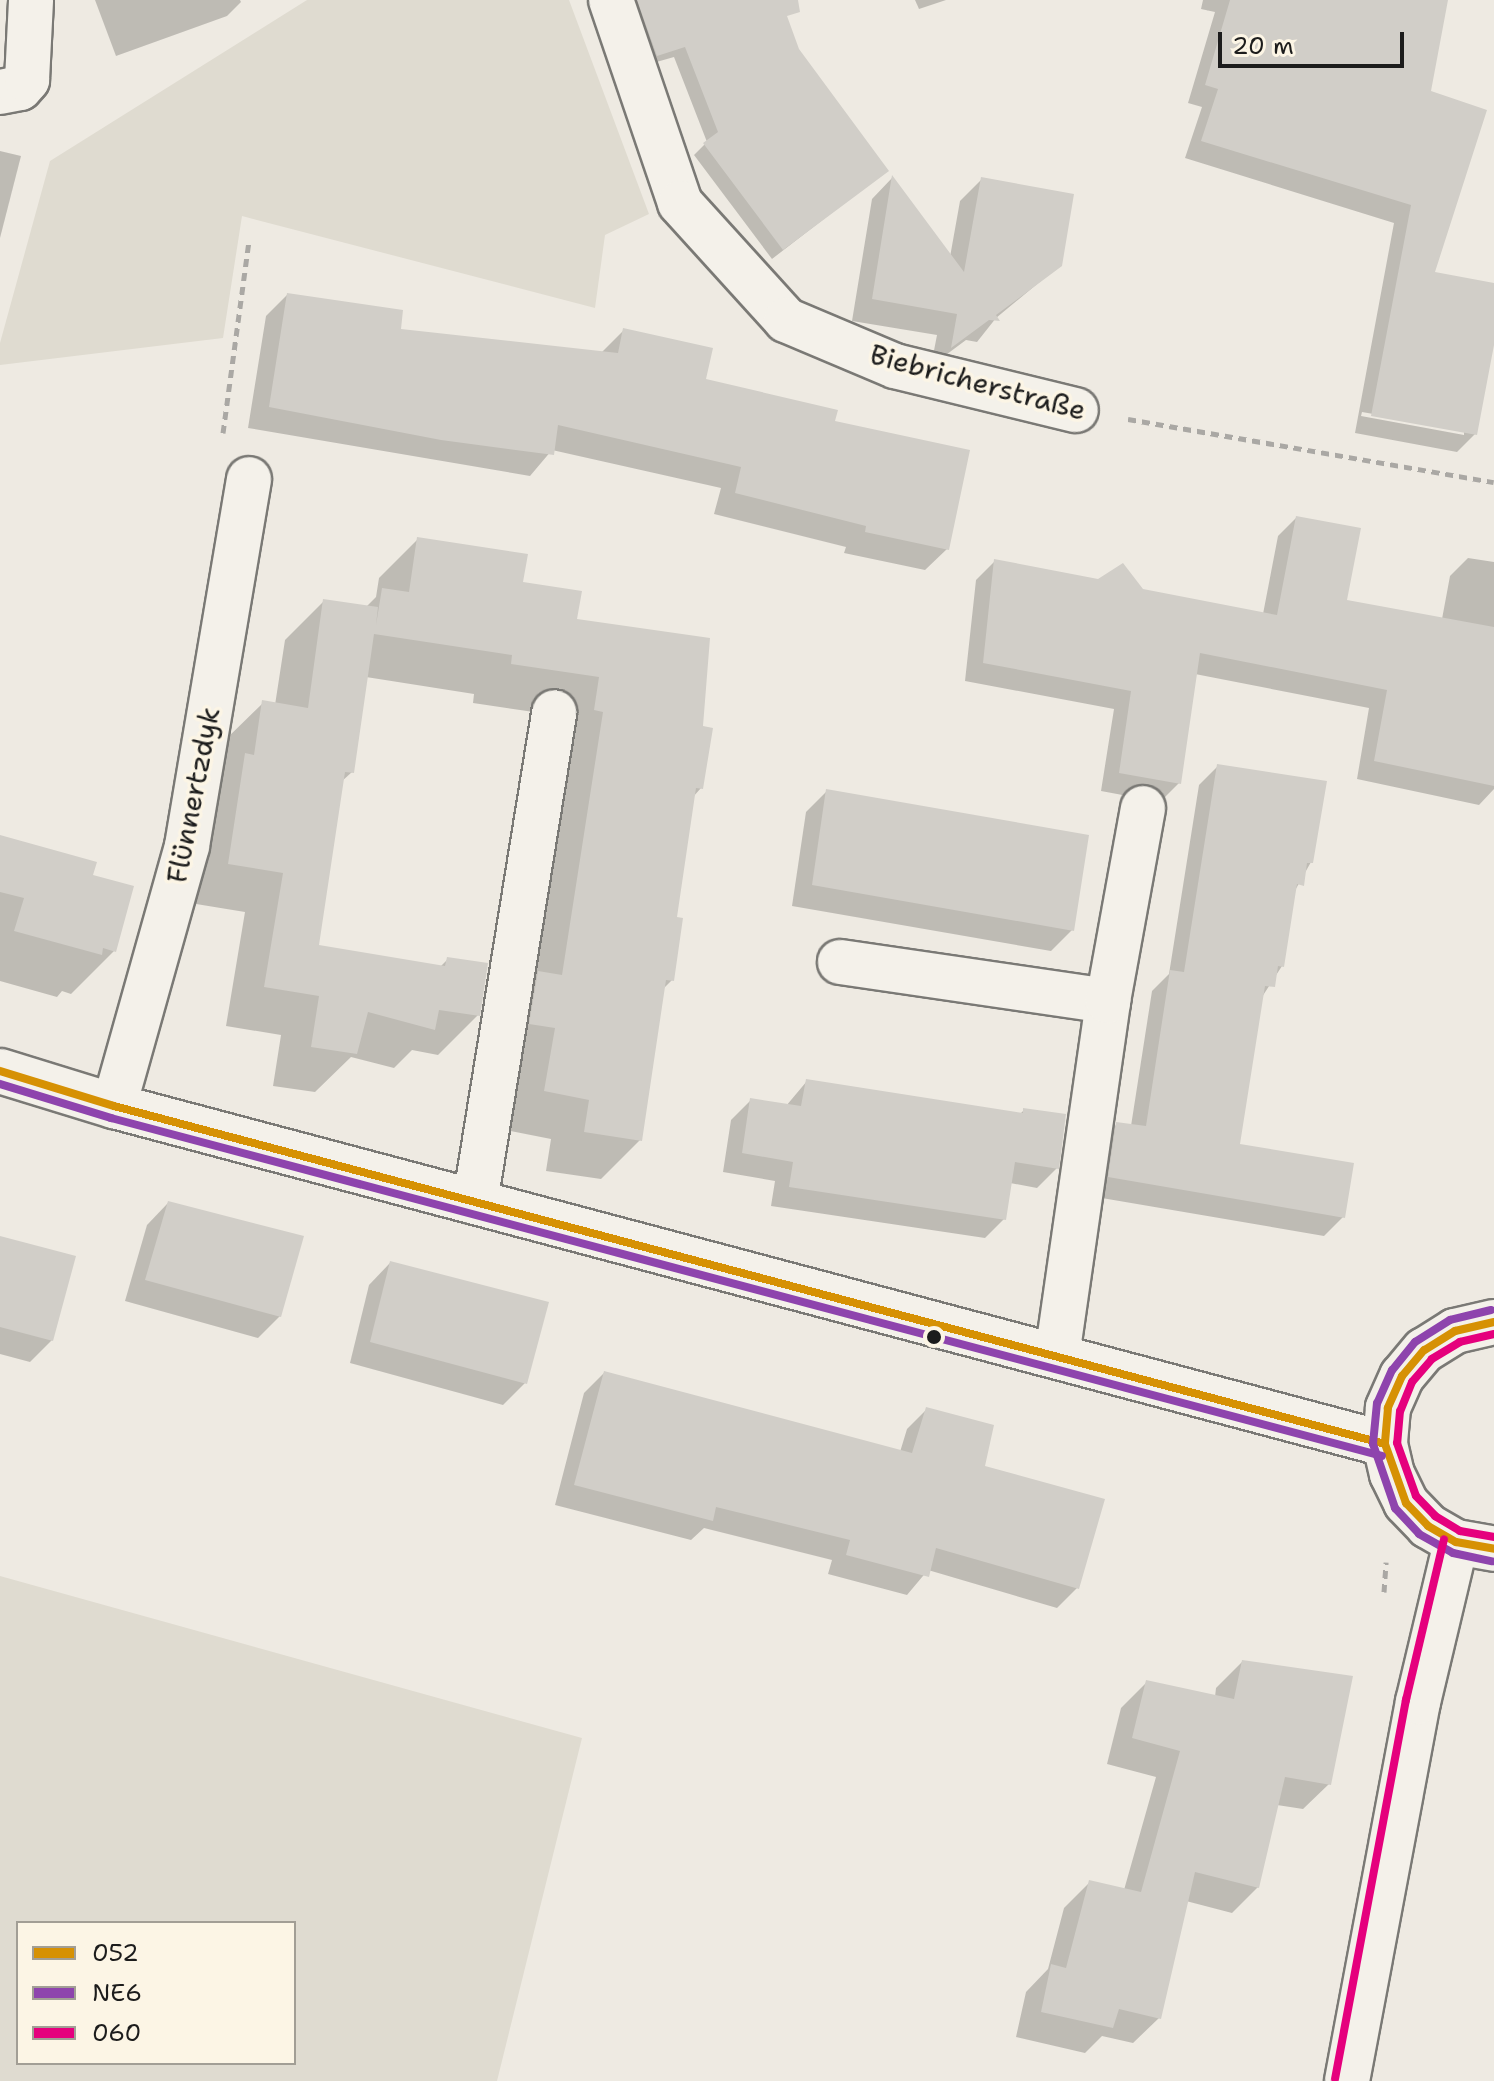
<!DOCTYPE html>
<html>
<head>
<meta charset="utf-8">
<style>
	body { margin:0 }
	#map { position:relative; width:1494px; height:2081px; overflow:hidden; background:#eeeae2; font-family:"Shantell Sans",sans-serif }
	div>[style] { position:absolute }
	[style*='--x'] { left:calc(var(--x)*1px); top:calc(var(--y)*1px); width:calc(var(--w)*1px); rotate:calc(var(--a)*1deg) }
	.green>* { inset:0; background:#dfdbd0 }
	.shadow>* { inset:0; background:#0003 }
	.building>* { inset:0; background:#d1cec8 }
	.path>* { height:5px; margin-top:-2.5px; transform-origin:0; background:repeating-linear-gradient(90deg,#aaa8a4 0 8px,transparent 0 14px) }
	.roads { filter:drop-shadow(2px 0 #7a7975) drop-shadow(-2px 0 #7a7975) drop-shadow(0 2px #7a7975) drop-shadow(0 -2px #7a7975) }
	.minor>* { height:44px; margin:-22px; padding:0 22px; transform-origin:22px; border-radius:22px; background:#f4f1ea }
	.major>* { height:44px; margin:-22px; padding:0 22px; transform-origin:22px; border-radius:22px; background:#f4f1ea }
	.bus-1>* { height:8px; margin:-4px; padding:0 4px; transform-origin:4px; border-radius:4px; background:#d69104 }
	.bus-2>* { height:8px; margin:-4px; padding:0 4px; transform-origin:4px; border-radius:4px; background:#8e44ad }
	.bus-3>* { height:8px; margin:-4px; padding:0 4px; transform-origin:4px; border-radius:4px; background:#e5007d }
	.dots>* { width:22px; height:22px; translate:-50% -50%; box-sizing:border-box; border:4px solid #fcf5e5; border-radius:50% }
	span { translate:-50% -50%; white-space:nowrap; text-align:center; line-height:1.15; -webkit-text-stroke:7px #fcf5e5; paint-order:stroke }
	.street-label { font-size:28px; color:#1c1c1c }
	.legend { position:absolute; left:16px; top:1921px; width:280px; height:144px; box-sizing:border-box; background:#fcf5e5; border:2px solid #a29e95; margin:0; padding:10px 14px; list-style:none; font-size:24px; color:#1c1c1c }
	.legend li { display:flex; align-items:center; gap:16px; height:40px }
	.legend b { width:40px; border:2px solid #a29e95 }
	.scale { position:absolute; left:1218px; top:32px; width:186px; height:36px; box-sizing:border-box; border:4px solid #1c1c1c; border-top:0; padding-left:10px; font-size:24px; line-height:28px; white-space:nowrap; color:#1c1c1c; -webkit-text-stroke:6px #fcf5e5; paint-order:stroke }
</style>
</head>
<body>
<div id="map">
	<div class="green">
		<div style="clip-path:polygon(307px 0,569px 0,649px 214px,605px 235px,595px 308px,242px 216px,223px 338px,0 365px,0 343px,50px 161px)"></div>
		<div style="clip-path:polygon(evenodd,0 1576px,582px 1738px,497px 2081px,0 2081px,0 1576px,294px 1923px,294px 2063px,18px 2063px,18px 1923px,294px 1923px)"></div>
	</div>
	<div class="shadow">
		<div style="clip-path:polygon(95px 0,240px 0,241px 2px,227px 16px,116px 56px)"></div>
		<div style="clip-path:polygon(621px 0,780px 0,797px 50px,887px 170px,772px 259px,694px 155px,707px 142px,674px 57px,646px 65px)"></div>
		<div style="clip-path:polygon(915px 0,946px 0,919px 9px)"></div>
		<div style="clip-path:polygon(evenodd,1203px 0,1446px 0,1429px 92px,1433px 274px,1494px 285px,1494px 332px,1475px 434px,1457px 452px,1355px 433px,1394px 223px,1185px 158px,1202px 107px,1188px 103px,1215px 12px,1201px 9px,1203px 0,1362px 412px,1464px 430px,1464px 435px,1361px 416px,1362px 412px)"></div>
		<div style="clip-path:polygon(0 151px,21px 156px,0 238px)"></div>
		<div style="clip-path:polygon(892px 178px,950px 257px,960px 201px,981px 180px,1060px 265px,996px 318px,977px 342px,966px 340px,931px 366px,937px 335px,852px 321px,872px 199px)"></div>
		<div style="clip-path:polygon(287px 295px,399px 331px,602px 352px,624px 330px,704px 380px,833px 422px,947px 549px,925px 570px,844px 553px,846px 547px,714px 514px,721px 488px,552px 450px,530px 476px,248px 428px,266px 316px)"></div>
		<div style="clip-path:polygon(1296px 518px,1345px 601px,1442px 619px,1450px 576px,1468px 558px,1494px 562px,1494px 789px,1479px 805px,1357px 779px,1369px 708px,1195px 674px,1179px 783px,1160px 802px,1101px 791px,1114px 709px,965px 681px,976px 580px,995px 561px,1263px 614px,1278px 536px)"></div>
		<div style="clip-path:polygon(418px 539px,521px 584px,575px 621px,701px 728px,701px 788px,693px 797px,674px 919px,672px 980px,663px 989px,640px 1140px,601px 1179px,546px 1171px,551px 1139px,506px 1130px,561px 716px,473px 703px,474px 694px,366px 677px,352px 772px,341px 782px,317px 947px,440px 967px,448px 959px,478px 1015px,438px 1055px,412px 1050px,394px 1068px,351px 1057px,315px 1092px,273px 1086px,281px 1035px,226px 1026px,245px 912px,190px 903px,223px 742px,263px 703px,275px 705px,285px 640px,324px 601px,366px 607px,376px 597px,379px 578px)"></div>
		<div style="clip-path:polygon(1218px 766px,1311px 862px,1293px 894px,1282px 966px,1262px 997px,1238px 1146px,1343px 1217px,1324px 1236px,1090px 1196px,1098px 1143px,1117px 1124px,1131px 1126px,1152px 991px,1169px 974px,1199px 785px)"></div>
		<div style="clip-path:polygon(827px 791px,1072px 930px,1051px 951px,792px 906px,806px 812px)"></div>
		<div style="clip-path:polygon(0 837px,91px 877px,114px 951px,71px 994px,62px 991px,57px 997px,0 981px)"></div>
		<div style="clip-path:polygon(807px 1081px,1019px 1115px,1024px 1110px,1057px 1168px,1037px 1188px,1010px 1183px,1004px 1219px,985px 1238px,771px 1206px,775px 1181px,723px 1172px,731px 1120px,751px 1100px,786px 1106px)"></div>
		<div style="clip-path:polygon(168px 1203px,280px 1316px,258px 1338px,125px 1301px,147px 1225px)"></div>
		<div style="clip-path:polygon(0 1239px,52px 1340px,30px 1362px,0 1354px)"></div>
		<div style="clip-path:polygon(390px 1263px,525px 1383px,503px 1405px,350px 1363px,369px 1285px)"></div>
		<div style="clip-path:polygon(604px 1373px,900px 1452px,907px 1429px,927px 1409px,983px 1468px,1077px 1588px,1057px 1608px,928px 1570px,907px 1595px,828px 1574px,832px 1560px,704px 1528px,691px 1540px,555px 1505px,584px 1393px)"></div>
		<div style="clip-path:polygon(1242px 1662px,1329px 1784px,1303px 1809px,1277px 1805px,1258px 1887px,1232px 1913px,1186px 1901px,1159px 2018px,1133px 2043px,1102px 2036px,1085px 2053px,1016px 2037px,1026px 1992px,1048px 1969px,1064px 1908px,1090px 1882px,1124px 1890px,1156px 1777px,1107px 1764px,1121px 1708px,1147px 1682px,1215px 1697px,1216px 1688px)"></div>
	</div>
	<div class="building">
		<div style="clip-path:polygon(637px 0,798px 0,800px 12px,787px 16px,799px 49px,889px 171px,783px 250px,703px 143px,718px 132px,685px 47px,657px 56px)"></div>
		<div style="clip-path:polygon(1230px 0,1448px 0,1431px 91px,1487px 110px,1435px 272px,1494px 283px,1494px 345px,1477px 435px,1371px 416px,1411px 205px,1201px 141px,1218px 89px,1205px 85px)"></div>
		<div style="clip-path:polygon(892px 175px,964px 272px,981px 177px,1074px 194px,1062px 266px,996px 315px,1000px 321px,989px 320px,951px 348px,957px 314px,872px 299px)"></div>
		<div style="clip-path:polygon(287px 293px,403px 310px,401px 329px,618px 353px,623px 328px,713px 348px,706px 379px,838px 410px,835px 421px,970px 450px,949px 550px,865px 532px,866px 526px,735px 493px,741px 467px,558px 425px,554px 455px,441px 440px,269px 407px)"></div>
		<div style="clip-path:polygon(1296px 516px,1361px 528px,1347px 600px,1494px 627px,1494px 786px,1374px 761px,1387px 690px,1200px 653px,1181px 784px,1119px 773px,1131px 691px,983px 663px,994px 559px,1098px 579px,1123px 563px,1143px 589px,1277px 615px)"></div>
		<div style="clip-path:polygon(417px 537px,528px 554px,523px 582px,582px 591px,577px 619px,710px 638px,703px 726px,713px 728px,703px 789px,696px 788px,677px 917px,683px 918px,674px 981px,666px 980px,642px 1141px,584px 1132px,589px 1100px,544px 1091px,555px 1028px,529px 1024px,538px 971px,562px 975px,603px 712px,594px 710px,599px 677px,511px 664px,512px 655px,374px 634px,354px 773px,345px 772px,319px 945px,445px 966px,447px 957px,488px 963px,480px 1016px,439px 1010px,435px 1030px,368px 1012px,357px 1054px,311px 1047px,319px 996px,264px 987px,283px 873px,228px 864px,245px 753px,254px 755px,262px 700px,308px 708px,323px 599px,378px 607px,376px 625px,382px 588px,409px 592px)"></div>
		<div style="clip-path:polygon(1217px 764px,1327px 781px,1313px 863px,1307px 863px,1304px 886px,1297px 884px,1284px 967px,1278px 966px,1275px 987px,1265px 986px,1240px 1144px,1354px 1163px,1345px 1218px,1108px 1177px,1116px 1122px,1146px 1126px,1170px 970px,1184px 972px)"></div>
		<div style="clip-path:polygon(826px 789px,1089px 835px,1074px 931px,812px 885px)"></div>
		<div style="clip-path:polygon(0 835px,97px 862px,93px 875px,134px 886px,116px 952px,103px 948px,102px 955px,14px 931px,24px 898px,0 892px)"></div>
		<div style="clip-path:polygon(806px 1079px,1023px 1113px,1023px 1108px,1066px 1114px,1059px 1169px,1015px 1162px,1006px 1220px,789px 1187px,793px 1162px,742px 1153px,750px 1098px,801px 1106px)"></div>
		<div style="clip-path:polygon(168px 1201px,304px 1236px,281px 1317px,145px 1280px)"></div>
		<div style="clip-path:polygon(0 1236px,76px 1256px,53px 1341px,0 1327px)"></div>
		<div style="clip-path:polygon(390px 1261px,549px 1302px,527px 1384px,370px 1342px)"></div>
		<div style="clip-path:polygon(604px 1371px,912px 1453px,926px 1407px,994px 1425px,985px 1466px,1105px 1499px,1079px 1589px,936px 1548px,929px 1577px,846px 1555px,850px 1540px,716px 1507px,713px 1521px,574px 1485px)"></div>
		<div style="clip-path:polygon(1242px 1660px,1353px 1676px,1331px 1785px,1285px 1777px,1259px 1888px,1195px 1872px,1161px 2019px,1119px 2009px,1113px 2028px,1041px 2012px,1051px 1964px,1066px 1968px,1089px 1880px,1141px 1892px,1180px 1751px,1132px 1738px,1146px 1680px,1234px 1699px)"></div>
	</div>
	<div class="path">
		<div style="--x:1128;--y:419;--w:371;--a:9.8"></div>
		<div style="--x:223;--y:433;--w:194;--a:-82.3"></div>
		<div style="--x:1384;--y:1592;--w:30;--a:-86"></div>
	</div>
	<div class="roads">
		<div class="minor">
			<div style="--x:611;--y:0;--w:214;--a:71.2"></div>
			<div style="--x:680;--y:203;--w:158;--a:47.8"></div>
			<div style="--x:786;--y:320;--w:118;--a:22.9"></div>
			<div style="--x:895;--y:366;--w:186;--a:13.7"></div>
			<div style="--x:0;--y:92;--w:20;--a:-11"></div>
			<div style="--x:20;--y:88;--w:11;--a:-49"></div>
			<div style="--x:27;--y:80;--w:80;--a:-87.1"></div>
			<div style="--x:840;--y:962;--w:271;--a:8.3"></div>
			<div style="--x:0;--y:1071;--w:119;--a:17.1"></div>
			<div style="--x:114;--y:1106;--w:1315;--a:14.89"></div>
			<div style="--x:114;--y:1106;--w:270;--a:-74.3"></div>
			<div style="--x:187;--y:846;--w:372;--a:-80.4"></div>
			<div style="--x:475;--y:1202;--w:496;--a:-80.8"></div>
			<div style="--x:1057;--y:1356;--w:359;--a:-81.8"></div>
			<div style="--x:1108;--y:1001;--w:196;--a:-79.7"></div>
		</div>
		<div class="major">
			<div style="--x:1494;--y:1322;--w:40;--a:167"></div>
			<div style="--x:1455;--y:1331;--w:36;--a:148"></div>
			<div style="--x:1424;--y:1350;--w:34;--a:130"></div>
			<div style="--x:1402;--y:1376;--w:35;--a:114"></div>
			<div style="--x:1388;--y:1408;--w:36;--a:95"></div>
			<div style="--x:1385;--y:1444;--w:31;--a:77"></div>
			<div style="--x:1392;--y:1474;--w:32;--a:64"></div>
			<div style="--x:1406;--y:1503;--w:32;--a:46"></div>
			<div style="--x:1428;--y:1526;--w:32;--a:30"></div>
			<div style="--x:1456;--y:1542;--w:39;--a:10"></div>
			<div style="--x:1347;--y:2081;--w:386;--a:-79.4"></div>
			<div style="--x:1418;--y:1702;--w:164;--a:-76.6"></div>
		</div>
	</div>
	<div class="bus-1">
		<div style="--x:0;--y:1071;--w:119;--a:17.1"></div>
		<div style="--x:114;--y:1106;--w:1315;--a:14.89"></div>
		<div style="--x:1494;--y:1322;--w:40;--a:167"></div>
		<div style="--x:1455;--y:1331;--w:36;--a:148"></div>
		<div style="--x:1424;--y:1350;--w:34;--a:130"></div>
		<div style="--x:1402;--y:1376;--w:35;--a:114"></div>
		<div style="--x:1388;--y:1408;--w:36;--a:95"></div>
		<div style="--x:1385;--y:1444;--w:63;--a:70.4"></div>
		<div style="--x:1406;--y:1503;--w:32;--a:46"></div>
		<div style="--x:1428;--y:1526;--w:32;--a:30"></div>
		<div style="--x:1456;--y:1542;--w:39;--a:10"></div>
	</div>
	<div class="bus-2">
		<div style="--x:0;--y:1084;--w:116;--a:17"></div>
		<div style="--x:111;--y:1118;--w:1315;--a:14.89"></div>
		<div style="--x:1491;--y:1310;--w:42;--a:166.3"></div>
		<div style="--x:1450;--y:1320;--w:41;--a:147.8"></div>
		<div style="--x:1415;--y:1342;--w:36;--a:129"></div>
		<div style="--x:1392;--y:1370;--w:36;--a:114"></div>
		<div style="--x:1377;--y:1403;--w:41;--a:95.6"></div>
		<div style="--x:1373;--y:1444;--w:68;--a:71"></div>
		<div style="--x:1395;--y:1508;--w:35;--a:47"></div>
		<div style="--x:1419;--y:1534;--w:39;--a:29"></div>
		<div style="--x:1453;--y:1553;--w:40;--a:12"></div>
	</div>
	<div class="bus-3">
		<div style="--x:1494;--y:1334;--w:35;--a:167"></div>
		<div style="--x:1460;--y:1342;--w:33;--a:149"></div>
		<div style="--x:1432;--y:1359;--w:30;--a:131"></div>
		<div style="--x:1412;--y:1382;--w:31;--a:112"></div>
		<div style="--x:1400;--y:1411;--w:32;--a:95"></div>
		<div style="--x:1397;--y:1443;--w:56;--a:70.3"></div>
		<div style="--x:1416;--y:1496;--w:28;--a:46"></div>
		<div style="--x:1435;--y:1516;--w:29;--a:31"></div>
		<div style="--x:1460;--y:1531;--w:35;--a:10"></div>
		<div style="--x:1335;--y:2079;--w:386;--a:-79.4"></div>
		<div style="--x:1406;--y:1700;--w:165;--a:-76.7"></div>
	</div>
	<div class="dots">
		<div style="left:934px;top:1337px;background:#1c1c1c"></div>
	</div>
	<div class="street-label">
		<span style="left:978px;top:382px;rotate:15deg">Biebricherstraße</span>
		<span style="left:193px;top:795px;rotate:-79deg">Flünnertzdyk</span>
	</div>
	<ul class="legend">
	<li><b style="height:10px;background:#d69104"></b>052</li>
	<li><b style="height:10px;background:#8e44ad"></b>NE6</li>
	<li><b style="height:10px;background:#e5007d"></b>060</li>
	</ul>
	<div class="scale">20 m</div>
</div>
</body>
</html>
